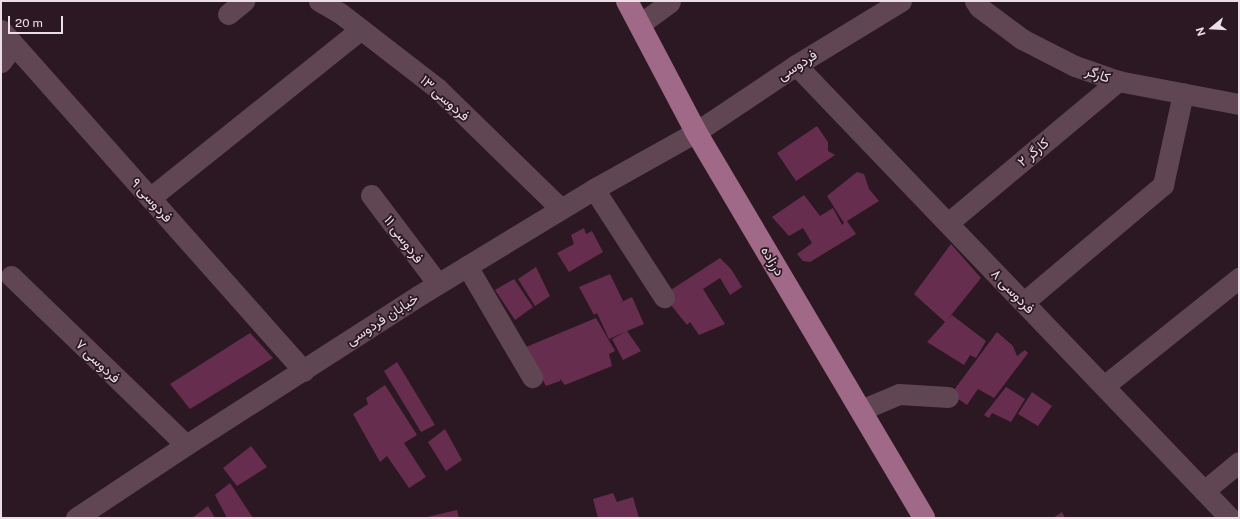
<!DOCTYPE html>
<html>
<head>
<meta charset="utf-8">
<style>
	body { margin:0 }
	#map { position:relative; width:1240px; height:519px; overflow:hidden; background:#2c1823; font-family:"Public Sans",Vazirmatn,sans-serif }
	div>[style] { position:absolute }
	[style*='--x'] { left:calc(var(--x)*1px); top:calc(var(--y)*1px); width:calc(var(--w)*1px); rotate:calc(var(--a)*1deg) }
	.building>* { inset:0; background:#672d4e }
	.minor>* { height:21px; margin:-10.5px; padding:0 10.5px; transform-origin:10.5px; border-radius:10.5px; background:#604553 }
	.major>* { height:22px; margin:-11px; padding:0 11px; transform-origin:11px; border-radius:11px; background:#a06987 }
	span { translate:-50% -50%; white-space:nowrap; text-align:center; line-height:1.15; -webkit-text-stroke:3.5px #2c1823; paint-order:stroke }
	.street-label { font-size:14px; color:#ecdee5 }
	.frame { position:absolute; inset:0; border:2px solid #ecdee5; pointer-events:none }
	.north { position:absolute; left:1192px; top:8px; width:40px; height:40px; -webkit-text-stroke:3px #2c1823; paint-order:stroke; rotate:252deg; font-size:11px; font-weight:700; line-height:16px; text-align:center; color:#ecdee5 }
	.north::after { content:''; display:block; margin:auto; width:14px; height:18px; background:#ecdee5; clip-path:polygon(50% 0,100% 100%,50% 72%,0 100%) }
	.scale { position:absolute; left:8px; top:16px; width:55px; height:18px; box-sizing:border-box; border:2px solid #ecdee5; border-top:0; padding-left:5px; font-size:12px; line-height:14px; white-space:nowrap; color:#ecdee5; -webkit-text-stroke:3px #2c1823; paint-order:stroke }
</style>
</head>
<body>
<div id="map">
	<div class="building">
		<div style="clip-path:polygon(817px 126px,828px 142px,828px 151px,835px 155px,796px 181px,777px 153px)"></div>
		<div style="clip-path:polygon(857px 172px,864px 174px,869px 189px,879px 201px,847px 221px,856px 234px,810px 262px,803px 261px,797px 254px,812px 243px,803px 228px,789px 236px,772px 217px,804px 195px,820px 216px,833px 208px,842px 225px,844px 223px,827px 196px)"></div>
		<div style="clip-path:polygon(584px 228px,586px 234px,592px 231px,603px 252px,569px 272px,557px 253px,574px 244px,571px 235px)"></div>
		<div style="clip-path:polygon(951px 244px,981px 278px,948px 319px,952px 315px,986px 341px,976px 358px,970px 355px,964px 365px,927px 342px,945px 322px,914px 294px)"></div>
		<div style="clip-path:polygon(720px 258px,731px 269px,742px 287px,730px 295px,720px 278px,703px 289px,725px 324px,699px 335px,690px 322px,687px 325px,663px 295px)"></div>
		<div style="clip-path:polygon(536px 267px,550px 296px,535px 306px,518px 279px)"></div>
		<div style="clip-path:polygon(610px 274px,623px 301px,611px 307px,632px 297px,644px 324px,627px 331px,641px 351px,623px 360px,612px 339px,627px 331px,609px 339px,597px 313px,594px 315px,579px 287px)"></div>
		<div style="clip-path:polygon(514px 279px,533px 307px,515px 320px,495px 290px)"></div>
		<div style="clip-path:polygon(596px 318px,615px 351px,609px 354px,612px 366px,565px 385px,560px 379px,560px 381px,546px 386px,526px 347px)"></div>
		<div style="clip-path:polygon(997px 332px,1013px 346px,1017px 356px,1025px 350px,1028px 353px,994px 398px,978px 389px,967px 405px,951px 394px)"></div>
		<div style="clip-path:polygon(250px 333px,273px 358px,190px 409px,170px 384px)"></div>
		<div style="clip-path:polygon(397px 362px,435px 425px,421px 432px,384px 371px)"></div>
		<div style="clip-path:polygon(385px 385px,417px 435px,404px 443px,426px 477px,409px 488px,387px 456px,380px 462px,353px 414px,368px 404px,366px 398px)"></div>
		<div style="clip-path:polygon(1006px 387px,1025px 399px,1011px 422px,992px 413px,989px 418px,984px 415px)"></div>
		<div style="clip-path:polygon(1032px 392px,1052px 406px,1038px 426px,1018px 414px)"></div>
		<div style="clip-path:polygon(445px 429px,462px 460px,446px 471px,428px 442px)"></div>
		<div style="clip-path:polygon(251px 446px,267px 467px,237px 486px,223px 468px)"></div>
		<div style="clip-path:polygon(230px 483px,253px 518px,227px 518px,215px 495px)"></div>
		<div style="clip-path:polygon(613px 493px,617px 502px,633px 497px,639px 518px,598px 518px,593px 499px)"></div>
		<div style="clip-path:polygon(208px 506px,215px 518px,192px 518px)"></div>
		<div style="clip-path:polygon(457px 510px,459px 518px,428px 518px,427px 517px)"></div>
		<div style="clip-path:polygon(1062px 512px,1065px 518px,1053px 518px)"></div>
	</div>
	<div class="minor">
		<div style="--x:319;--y:1;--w:24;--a:30"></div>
		<div style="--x:340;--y:13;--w:123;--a:37.7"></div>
		<div style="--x:437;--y:88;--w:173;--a:44.3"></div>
		<div style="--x:975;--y:1;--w:7;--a:56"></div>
		<div style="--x:979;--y:7;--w:54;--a:36.7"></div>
		<div style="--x:1022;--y:39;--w:59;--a:27"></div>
		<div style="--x:1075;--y:66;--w:46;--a:19.2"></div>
		<div style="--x:1118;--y:81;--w:123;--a:10.8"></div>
		<div style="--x:228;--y:14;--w:21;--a:-39"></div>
		<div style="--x:640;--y:24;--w:36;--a:-36"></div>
		<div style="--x:669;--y:3;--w:2;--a:-63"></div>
		<div style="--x:1;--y:30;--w:456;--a:48.4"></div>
		<div style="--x:1;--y:62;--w:21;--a:-53"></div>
		<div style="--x:796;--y:65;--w:627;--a:46.23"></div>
		<div style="--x:594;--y:189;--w:129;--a:57.1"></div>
		<div style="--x:371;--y:195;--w:111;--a:53"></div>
		<div style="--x:150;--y:198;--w:270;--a:-38.7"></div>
		<div style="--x:948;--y:223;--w:222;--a:-39.9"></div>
		<div style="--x:467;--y:266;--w:129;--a:59.6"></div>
		<div style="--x:11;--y:276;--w:243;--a:44"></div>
		<div style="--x:1024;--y:302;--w:182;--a:-40.1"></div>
		<div style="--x:1163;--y:185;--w:94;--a:-77.7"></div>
		<div style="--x:1104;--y:386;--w:173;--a:-38.7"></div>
		<div style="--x:861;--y:410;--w:41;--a:-22.8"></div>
		<div style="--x:899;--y:394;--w:49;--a:3.5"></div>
		<div style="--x:1204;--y:491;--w:45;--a:-39.6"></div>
		<div style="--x:76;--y:518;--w:132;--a:-33.6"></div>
		<div style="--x:186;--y:445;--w:276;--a:-32.7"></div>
		<div style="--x:418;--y:296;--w:206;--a:-31.3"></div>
		<div style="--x:594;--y:189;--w:117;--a:-29.2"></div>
		<div style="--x:696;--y:132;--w:120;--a:-33.8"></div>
		<div style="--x:796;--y:65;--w:123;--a:-31.4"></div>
	</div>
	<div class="major">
		<div style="--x:627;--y:1;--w:148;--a:62.2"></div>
		<div style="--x:696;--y:132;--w:448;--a:59.4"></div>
	</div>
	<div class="street-label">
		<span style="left:797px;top:65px;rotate:-33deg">فردوسی</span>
		<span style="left:1098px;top:74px;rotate:20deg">کارگر</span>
		<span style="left:445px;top:98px;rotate:42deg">فردوسی ۱۳</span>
		<span style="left:1033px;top:152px;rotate:-40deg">کارگر ۲</span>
		<span style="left:152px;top:200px;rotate:48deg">فردوسی ۹</span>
		<span style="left:404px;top:239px;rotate:53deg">فردوسی ۱۱</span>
		<span style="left:773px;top:261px;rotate:59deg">درزاده</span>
		<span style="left:1013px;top:291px;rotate:46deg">فردوسی ۸</span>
		<span style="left:382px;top:319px;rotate:-33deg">خیابان فردوسی</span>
		<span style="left:98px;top:361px;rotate:44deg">فردوسی ۷</span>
	</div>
	<div class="frame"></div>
	<div class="north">N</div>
	<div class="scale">20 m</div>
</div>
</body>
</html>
